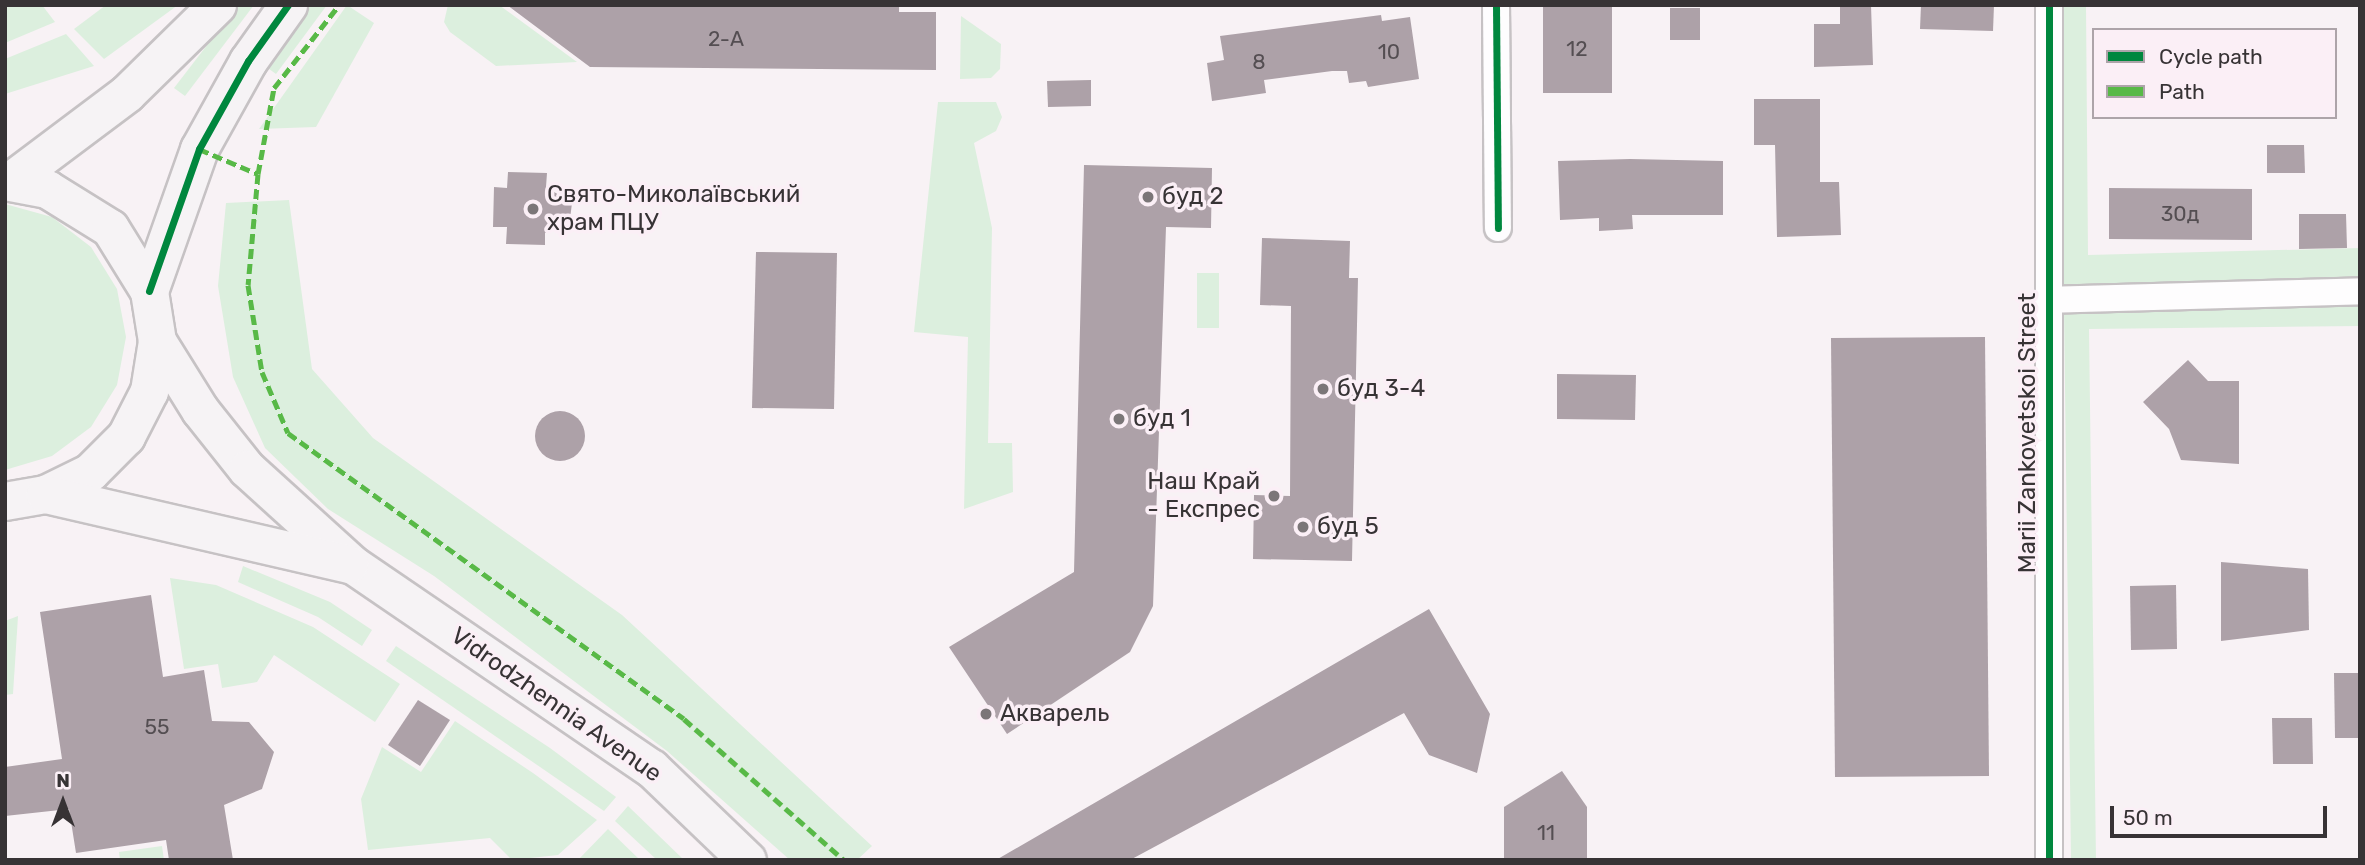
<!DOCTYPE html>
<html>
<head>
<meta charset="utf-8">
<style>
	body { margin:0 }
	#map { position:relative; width:2365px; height:865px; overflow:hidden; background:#f8f2f5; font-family:Rubik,sans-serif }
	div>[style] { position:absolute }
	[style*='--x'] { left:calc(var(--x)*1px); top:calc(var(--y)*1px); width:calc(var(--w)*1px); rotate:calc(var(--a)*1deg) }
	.green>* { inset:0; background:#dcefde }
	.building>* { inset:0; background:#ada1a8 }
	.round { border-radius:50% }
	.roads { filter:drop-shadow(2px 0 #c6c2c4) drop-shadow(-2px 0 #c6c2c4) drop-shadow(0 2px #c6c2c4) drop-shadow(0 -2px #c6c2c4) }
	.street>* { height:26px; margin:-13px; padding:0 13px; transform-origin:13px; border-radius:13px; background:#fefdfe }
	.secondary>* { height:37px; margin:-18.5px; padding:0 18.5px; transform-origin:18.5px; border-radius:18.5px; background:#f6f3f5 }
	.quiet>* { height:5px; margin-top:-2.5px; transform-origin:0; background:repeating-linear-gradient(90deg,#58b947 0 10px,transparent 0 15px) }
	.cycleway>* { height:7px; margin:-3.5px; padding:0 3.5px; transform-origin:3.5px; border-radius:3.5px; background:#00873e }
	.dots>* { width:19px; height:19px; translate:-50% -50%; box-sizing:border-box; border:4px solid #fbeff6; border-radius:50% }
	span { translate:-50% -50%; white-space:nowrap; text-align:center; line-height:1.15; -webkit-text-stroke:7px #fbeff6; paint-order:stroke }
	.number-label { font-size:21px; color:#544e52 }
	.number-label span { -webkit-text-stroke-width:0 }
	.poi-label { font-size:24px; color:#373335 }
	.left { translate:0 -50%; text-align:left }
	.right { translate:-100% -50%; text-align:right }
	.street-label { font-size:24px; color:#373335 }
	.frame { position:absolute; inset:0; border:7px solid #373335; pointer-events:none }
	.legend { position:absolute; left:2092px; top:28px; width:245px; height:91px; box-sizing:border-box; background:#fbeff6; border:2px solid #ada4a9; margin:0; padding:9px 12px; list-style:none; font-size:21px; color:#373335 }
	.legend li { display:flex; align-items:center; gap:14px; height:35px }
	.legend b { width:35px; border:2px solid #ada4a9 }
	.north { position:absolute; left:28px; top:767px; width:70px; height:70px; -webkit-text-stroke:5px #fbeff6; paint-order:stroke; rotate:0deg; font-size:19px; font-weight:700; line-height:28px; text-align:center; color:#373335 }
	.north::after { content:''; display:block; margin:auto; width:24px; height:32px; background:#373335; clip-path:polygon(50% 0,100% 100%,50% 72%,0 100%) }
	.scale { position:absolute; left:2110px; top:806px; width:217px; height:32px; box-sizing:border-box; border:4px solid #373335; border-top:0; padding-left:9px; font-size:21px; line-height:24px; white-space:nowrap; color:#373335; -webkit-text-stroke:5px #fbeff6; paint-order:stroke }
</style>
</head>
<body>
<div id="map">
	<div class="green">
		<div style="clip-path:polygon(5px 5px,42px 5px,55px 22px,5px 43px)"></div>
		<div style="clip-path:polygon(106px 5px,178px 5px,104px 59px,74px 29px)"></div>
		<div style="clip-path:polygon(238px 5px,254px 5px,185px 96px,174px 88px)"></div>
		<div style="clip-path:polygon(310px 5px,327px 5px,276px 74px,265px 66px)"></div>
		<div style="clip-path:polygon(347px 5px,374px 23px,316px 127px,259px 129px)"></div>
		<div style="clip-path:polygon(448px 5px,499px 5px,577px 62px,496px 66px,450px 32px,444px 22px)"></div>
		<div style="clip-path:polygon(2060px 5px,2086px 5px,2088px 255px,2360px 248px,2360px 282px,2061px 291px)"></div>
		<div style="clip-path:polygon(961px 16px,1001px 44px,1000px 69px,991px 78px,960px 79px)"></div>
		<div style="clip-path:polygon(66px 34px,94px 66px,5px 94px,5px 59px)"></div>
		<div style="clip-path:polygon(938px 102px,996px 102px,1002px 117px,996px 131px,974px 143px,992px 228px,988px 443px,1012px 443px,1013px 492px,964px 509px,968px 337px,914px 332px)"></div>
		<div style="clip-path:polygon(289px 200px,312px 369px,373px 438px,622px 615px,872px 846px,857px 860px,790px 860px,667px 751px,434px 576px,328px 509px,265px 448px,233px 377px,218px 286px,226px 203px)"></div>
		<div style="clip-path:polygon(5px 204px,52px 217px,91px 247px,117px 289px,126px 337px,117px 385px,91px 427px,52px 456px,5px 470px)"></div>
		<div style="clip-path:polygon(1197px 273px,1219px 273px,1219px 328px,1197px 328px)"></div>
		<div style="clip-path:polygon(2360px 305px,2360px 326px,2089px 329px,2096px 860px,2071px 860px,2064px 309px)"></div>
		<div style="clip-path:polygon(243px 566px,330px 602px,372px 630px,362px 646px,318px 617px,238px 582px)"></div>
		<div style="clip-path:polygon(170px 578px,216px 585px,313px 627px,400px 684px,375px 722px,274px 655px,257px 682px,222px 688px,218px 664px,184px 669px)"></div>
		<div style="clip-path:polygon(18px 616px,13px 694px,5px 695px,5px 621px)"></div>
		<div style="clip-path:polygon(396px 646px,550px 748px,616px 797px,604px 811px,386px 661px)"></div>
		<div style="clip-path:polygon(455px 721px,533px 773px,597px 820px,558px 855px,512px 860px,490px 838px,368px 850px,361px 799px,382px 747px,421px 772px)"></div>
		<div style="clip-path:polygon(628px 806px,684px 860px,657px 860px,615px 821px)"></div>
		<div style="clip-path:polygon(608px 829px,640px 860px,578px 860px)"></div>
		<div style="clip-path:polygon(162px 846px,164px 860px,120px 860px,119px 852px)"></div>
	</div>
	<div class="building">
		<div style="clip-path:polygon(507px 5px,899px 5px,899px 12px,936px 12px,936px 70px,590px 67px)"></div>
		<div style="clip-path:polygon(1543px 5px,1612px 5px,1612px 93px,1543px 93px)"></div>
		<div style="clip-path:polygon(1840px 5px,1871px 5px,1873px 65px,1814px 67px,1814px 24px,1840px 24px)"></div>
		<div style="clip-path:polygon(1921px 5px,1994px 5px,1993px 31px,1920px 29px)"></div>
		<div style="clip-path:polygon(1670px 8px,1700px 8px,1700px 40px,1670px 40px)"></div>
		<div style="clip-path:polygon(1381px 15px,1382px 21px,1410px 17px,1419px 79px,1368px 87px,1366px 81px,1349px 83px,1347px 71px,1332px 71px,1264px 80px,1266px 93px,1212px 101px,1207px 63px,1224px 60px,1220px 36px)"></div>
		<div style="clip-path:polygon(1091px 80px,1091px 106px,1048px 107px,1047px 81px)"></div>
		<div style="clip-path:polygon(1754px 99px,1820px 99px,1820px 182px,1839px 182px,1841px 235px,1777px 237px,1775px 145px,1754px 145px)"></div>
		<div style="clip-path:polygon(2267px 145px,2304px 145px,2305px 173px,2267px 173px)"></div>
		<div style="clip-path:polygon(1630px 159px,1723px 161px,1723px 215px,1632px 215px,1633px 229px,1599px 231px,1599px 218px,1560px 220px,1558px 161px)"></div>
		<div style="clip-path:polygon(1084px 165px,1212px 168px,1211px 228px,1166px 227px,1153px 606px,1130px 652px,1007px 734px,949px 647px,1074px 572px)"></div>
		<div style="clip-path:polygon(508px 172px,547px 173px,546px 187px,572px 203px,570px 219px,545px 233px,545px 245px,506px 244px,507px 227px,493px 227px,494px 187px,507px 188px)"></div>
		<div style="clip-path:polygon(2109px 188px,2252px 189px,2252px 240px,2109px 239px)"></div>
		<div style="clip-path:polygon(2299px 214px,2346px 214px,2347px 248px,2299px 249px)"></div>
		<div style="clip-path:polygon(1262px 238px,1350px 241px,1349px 278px,1358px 278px,1352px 561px,1253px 559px,1254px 495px,1290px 496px,1291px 306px,1260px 305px)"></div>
		<div style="clip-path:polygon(756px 252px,837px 253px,834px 409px,752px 408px)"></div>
		<div style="clip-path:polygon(1985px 337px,1989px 776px,1835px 777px,1831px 338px)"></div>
		<div style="clip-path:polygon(2188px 360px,2208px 381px,2239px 381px,2239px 464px,2181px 460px,2169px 429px,2143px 402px)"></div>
		<div style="clip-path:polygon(1557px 374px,1636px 375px,1635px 420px,1557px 419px)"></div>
		<div class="round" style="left:535px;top:411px;width:50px;height:50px"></div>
		<div style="clip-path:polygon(2221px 562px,2308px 569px,2309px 630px,2221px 641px)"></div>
		<div style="clip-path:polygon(2176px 585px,2177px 649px,2131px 650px,2130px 586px)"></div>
		<div style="clip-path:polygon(151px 595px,163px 677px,204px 670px,212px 721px,249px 722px,274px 752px,262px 789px,224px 805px,233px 860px,169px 860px,166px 840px,76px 853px,69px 809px,5px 816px,5px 767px,62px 759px,40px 612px)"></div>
		<div style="clip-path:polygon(1429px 609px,1490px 714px,1477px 773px,1429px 755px,1404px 713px,1130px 860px,996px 860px)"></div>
		<div style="clip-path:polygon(2334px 673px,2360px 673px,2360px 738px,2335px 738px)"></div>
		<div style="clip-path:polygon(418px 700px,450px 720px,420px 766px,388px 745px)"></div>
		<div style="clip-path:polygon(2272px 718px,2312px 718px,2313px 764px,2273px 764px)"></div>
		<div style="clip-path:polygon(1562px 771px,1587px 807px,1587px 860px,1504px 860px,1504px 807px)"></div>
	</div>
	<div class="roads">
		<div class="street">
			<div style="--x:1496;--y:5;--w:223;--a:89.5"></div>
			<div style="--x:2047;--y:300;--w:313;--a:-1.6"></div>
			<div style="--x:2049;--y:860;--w:855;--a:-90"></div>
		</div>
		<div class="secondary">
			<div style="--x:5;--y:181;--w:43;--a:10.8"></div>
			<div style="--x:47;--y:189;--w:74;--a:31.8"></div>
			<div style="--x:110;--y:228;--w:74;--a:58.2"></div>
			<div style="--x:149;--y:291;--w:51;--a:80.9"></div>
			<div style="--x:157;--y:341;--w:51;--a:99.1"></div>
			<div style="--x:149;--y:391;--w:51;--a:117.1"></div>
			<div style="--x:126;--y:436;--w:51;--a:135"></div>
			<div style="--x:90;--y:472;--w:50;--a:153.9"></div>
			<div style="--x:45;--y:494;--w:41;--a:170.1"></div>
			<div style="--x:10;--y:181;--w:146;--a:-36.9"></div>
			<div style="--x:127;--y:93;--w:126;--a:-44.4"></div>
			<div style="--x:149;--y:291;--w:151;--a:-70.6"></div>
			<div style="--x:199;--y:149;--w:101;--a:-60.9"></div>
			<div style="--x:248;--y:61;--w:69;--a:-54.5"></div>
			<div style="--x:157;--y:341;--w:81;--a:58.1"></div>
			<div style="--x:200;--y:410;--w:75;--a:51.5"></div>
			<div style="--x:247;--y:469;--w:143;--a:42.2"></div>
			<div style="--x:353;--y:565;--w:361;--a:34.3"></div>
			<div style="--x:651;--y:768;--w:133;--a:43.8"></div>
			<div style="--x:45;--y:494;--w:312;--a:13"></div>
		</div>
	</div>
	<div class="quiet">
		<div style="--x:199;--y:149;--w:64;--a:23"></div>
		<div style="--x:258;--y:174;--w:111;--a:95.1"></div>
		<div style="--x:248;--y:285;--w:88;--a:80.9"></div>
		<div style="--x:262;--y:372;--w:66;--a:66.9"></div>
		<div style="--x:288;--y:433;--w:488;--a:35.8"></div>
		<div style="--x:684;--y:719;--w:213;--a:41.4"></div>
		<div style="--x:258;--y:174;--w:87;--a:-79.5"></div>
		<div style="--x:274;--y:88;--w:105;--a:-51.9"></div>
	</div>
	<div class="cycleway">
		<div style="--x:1496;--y:5;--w:223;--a:89.5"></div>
		<div style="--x:149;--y:291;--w:151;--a:-70.6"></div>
		<div style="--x:199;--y:149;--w:101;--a:-60.9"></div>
		<div style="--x:248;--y:61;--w:69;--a:-54.5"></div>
		<div style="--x:2049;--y:860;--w:855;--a:-90"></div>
	</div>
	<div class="dots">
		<div style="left:1148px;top:197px;background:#7b7678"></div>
		<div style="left:533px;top:209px;background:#7b7678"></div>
		<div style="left:1323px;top:389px;background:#7b7678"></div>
		<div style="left:1119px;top:419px;background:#7b7678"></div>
		<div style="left:1274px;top:496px;background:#7b7678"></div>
		<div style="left:1303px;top:527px;background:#7b7678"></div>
		<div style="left:986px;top:714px;background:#7b7678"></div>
	</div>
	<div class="number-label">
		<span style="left:726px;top:39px">2-А</span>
		<span style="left:1577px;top:49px">12</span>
		<span style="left:1389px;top:52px">10</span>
		<span style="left:1259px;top:62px">8</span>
		<span style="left:2180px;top:214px">30д</span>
		<span style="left:157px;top:727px">55</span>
		<span style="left:1546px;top:833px">11</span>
	</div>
	<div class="poi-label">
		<span class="left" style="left:547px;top:209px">Свято-Миколаївський<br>храм ПЦУ</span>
		<span class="left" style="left:1162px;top:197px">буд 2</span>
		<span class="left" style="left:1337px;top:389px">буд 3-4</span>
		<span class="left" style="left:1133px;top:419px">буд 1</span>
		<span class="right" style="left:1260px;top:496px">Наш Край<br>- Експрес</span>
		<span class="left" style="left:1317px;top:527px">буд 5</span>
		<span class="left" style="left:1000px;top:714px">Акварель</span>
	</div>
	<div class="street-label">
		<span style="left:2028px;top:433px;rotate:-90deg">Marii Zankovetskoi Street</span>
		<span style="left:556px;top:705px;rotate:35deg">Vidrodzhennia Avenue</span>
	</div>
	<div class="frame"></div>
	<ul class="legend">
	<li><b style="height:9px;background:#00873e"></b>Cycle path</li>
	<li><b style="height:9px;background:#58b947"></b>Path</li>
	</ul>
	<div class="north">N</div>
	<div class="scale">50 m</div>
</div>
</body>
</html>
